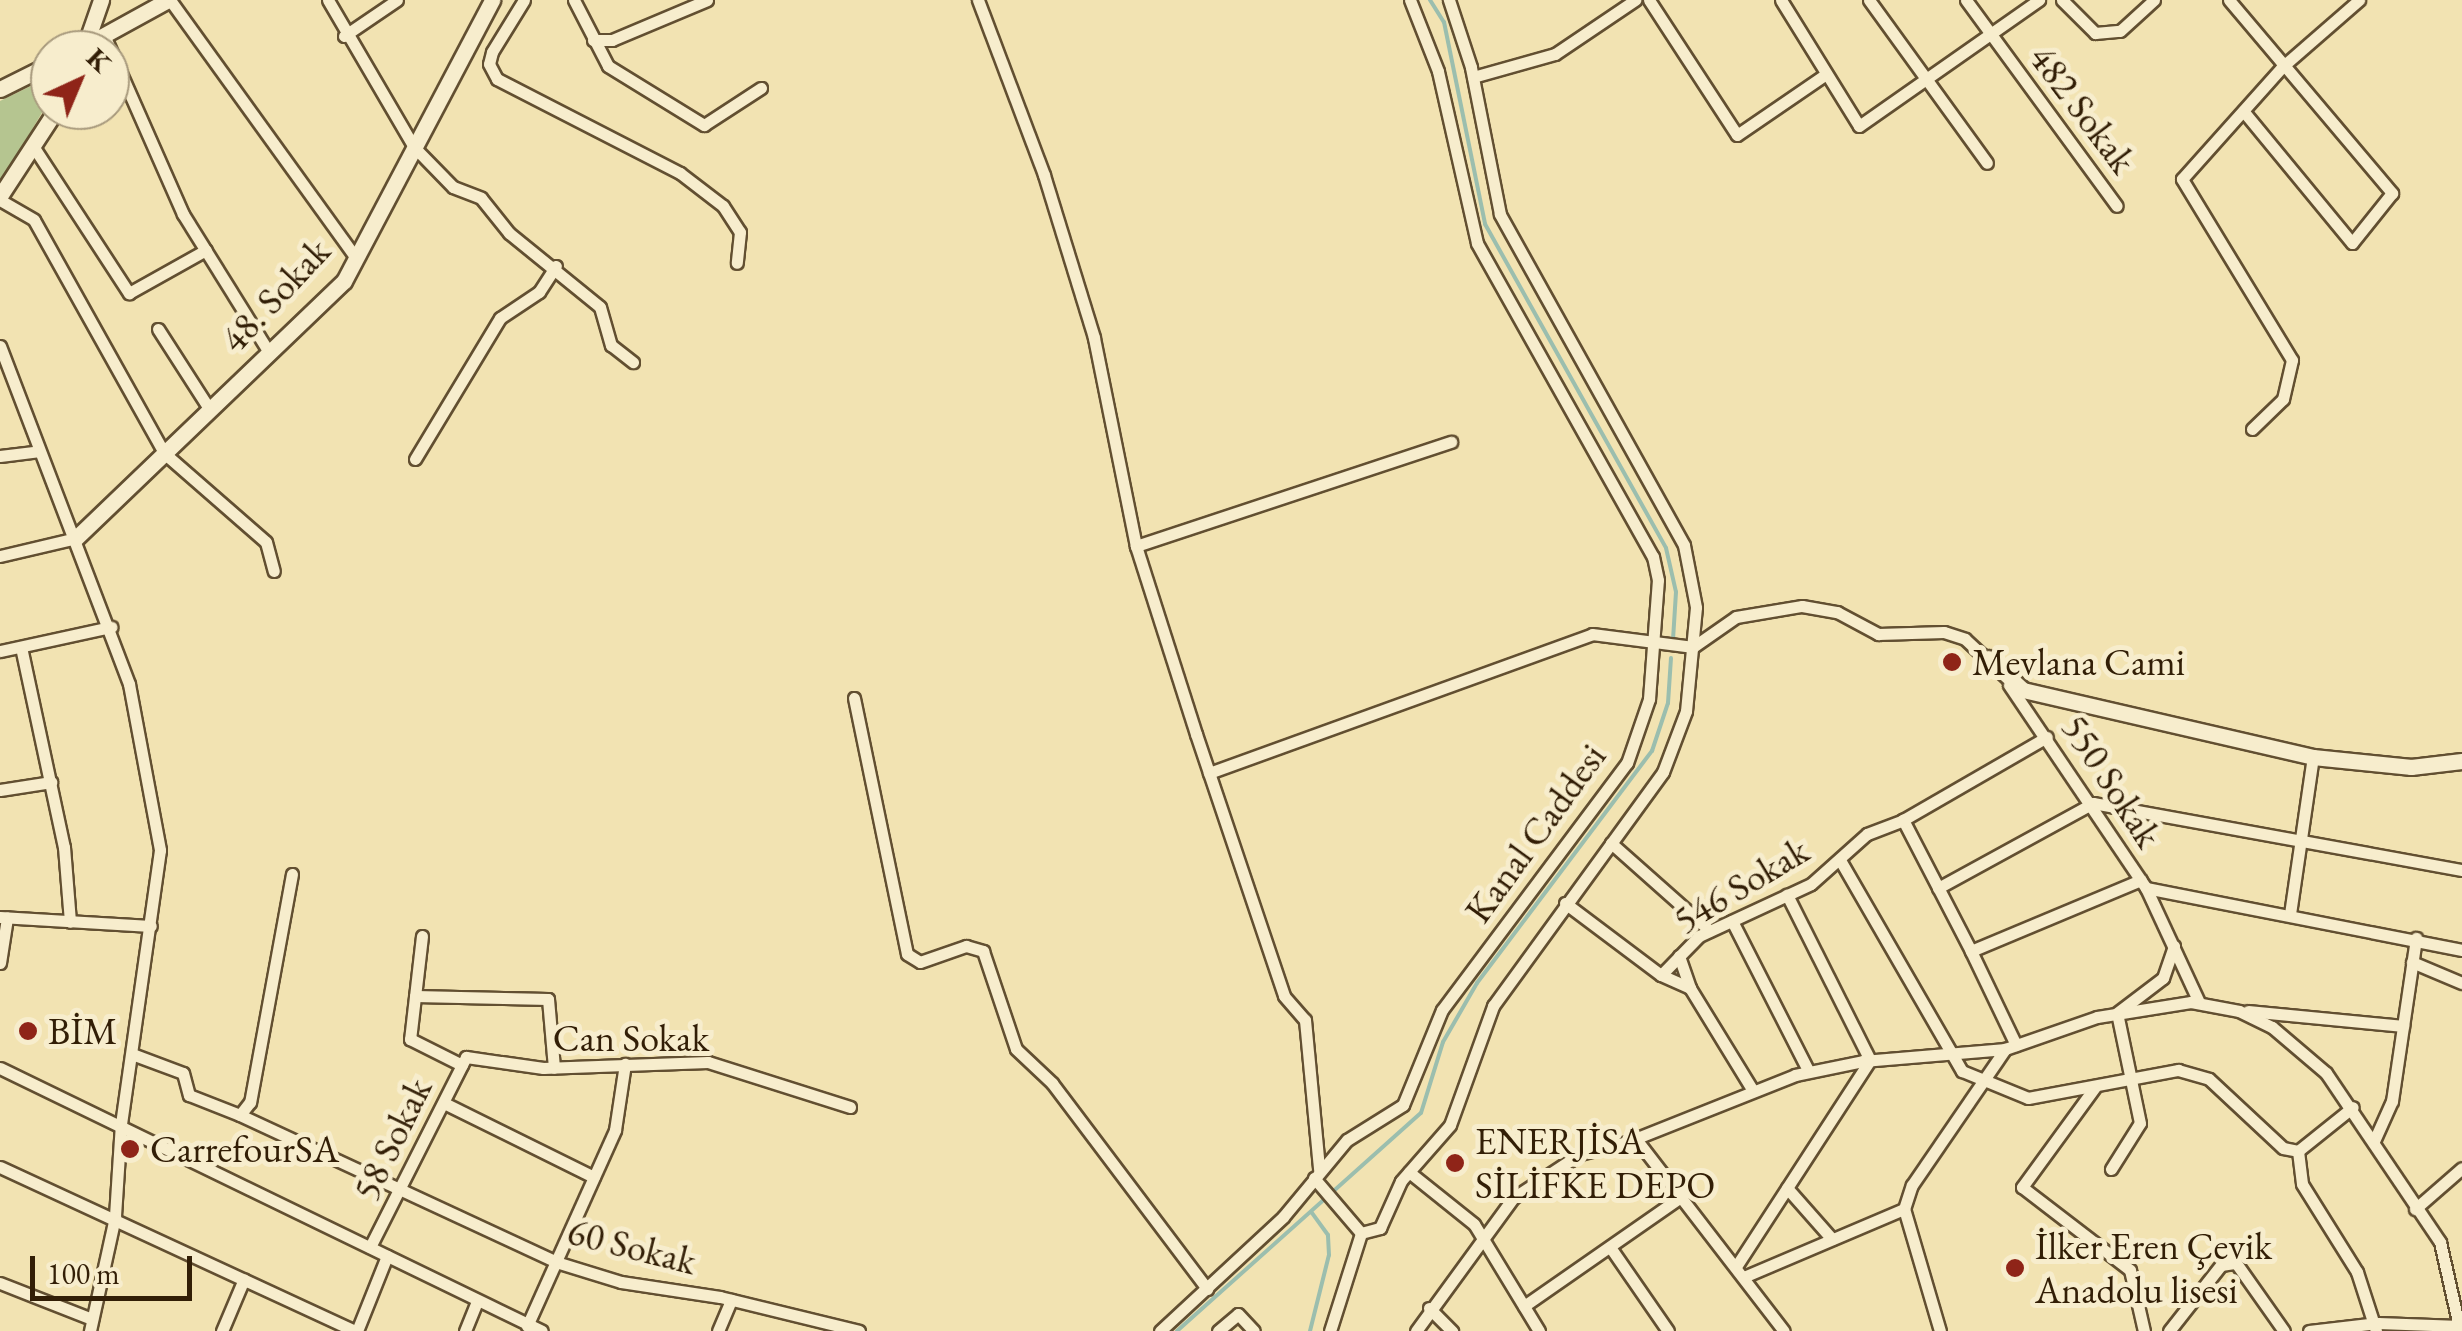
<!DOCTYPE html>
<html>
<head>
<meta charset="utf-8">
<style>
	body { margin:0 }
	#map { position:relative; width:2462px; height:1331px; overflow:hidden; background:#f2e3b2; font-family:"EB Garamond",serif }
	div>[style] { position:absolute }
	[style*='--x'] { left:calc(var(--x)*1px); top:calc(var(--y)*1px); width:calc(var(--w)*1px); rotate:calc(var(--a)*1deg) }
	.green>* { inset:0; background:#b5c590 }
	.stream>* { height:4px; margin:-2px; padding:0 2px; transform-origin:2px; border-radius:2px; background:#9bbeae }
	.roads { filter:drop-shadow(2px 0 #624f31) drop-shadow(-2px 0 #624f31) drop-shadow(0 2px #624f31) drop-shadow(0 -2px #624f31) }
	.street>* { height:11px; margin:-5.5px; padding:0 5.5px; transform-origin:5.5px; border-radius:5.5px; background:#f7edcd }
	.secondary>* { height:15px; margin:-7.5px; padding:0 7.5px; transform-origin:7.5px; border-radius:7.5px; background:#f7edcd }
	.dots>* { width:28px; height:28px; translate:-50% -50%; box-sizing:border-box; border:5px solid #f7edcd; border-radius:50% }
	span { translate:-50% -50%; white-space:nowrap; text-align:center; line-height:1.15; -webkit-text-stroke:10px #f7edcd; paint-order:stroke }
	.street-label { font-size:38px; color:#321e06 }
	.poi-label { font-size:38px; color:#321e06 }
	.left { translate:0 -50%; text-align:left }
	.north { position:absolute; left:30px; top:30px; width:100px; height:100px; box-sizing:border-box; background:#f7edcd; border:2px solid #a89a7d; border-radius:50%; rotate:44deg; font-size:28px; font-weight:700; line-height:40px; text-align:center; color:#321e06 }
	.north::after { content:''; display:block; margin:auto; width:35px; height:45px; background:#8f2418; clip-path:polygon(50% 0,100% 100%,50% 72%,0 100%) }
	.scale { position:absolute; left:30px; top:1256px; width:162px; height:45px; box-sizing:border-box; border:5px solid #321e06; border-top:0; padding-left:12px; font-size:30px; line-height:35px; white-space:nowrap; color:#321e06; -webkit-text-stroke:8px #f7edcd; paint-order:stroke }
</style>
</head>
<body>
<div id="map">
	<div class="green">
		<div style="clip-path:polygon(35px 84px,46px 86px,49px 101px,0 183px,0 101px)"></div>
	</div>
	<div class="stream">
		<div style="--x:1430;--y:0;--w:26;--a:58"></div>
		<div style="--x:1444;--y:22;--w:206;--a:78.5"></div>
		<div style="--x:1485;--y:224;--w:371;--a:60.8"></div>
		<div style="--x:1666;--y:548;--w:45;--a:77.2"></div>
		<div style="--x:1676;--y:592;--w:48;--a:93.6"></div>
		<div style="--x:1177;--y:1331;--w:327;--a:-41.8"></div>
		<div style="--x:1421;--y:1113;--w:74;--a:-72.8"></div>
		<div style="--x:1443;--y:1042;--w:68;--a:-60"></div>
		<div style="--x:1477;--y:983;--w:291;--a:-53"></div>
		<div style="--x:1652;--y:751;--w:51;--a:-71.6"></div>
		<div style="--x:1668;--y:703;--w:45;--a:-86.2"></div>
		<div style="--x:1310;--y:1331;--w:78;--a:-76"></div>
		<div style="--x:1329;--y:1255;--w:20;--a:-93"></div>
		<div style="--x:1328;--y:1235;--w:27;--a:-126"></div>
	</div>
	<div class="roads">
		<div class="street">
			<div style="--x:170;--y:0;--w:318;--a:54.2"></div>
			<div style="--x:328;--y:0;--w:170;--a:59.7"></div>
			<div style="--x:414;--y:147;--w:56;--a:45.7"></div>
			<div style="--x:453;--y:187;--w:30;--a:21"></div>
			<div style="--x:481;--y:198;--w:45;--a:51.3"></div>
			<div style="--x:509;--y:233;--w:117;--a:39.1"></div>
			<div style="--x:600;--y:307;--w:40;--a:74"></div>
			<div style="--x:611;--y:345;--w:28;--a:38"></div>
			<div style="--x:524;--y:0;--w:61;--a:121.6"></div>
			<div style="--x:492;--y:52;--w:12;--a:104"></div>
			<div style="--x:489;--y:64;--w:17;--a:62"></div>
			<div style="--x:497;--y:79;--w:206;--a:27.2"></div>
			<div style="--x:680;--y:173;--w:54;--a:37.5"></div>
			<div style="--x:723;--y:206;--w:31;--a:57"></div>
			<div style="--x:740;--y:232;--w:31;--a:96"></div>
			<div style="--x:574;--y:0;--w:74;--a:62.7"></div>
			<div style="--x:608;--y:66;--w:113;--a:31.6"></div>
			<div style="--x:704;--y:125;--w:68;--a:-33"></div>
			<div style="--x:978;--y:0;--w:187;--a:69.3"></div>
			<div style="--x:1044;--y:175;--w:170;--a:72.9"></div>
			<div style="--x:1094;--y:338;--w:212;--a:78.6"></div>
			<div style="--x:1136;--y:546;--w:197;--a:72.3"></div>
			<div style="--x:1196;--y:734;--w:276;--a:71.4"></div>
			<div style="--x:1284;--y:996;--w:32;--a:49"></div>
			<div style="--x:1305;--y:1020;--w:150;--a:84.6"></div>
			<div style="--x:1649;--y:0;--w:161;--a:56.9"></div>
			<div style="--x:1737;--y:135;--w:108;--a:-34.4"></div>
			<div style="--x:1781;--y:0;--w:148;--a:58.2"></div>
			<div style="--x:1859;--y:126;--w:220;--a:-35"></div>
			<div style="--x:1869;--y:0;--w:201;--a:54.1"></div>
			<div style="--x:1966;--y:0;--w:255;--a:53.8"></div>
			<div style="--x:2062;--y:0;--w:47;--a:45"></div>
			<div style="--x:2095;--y:33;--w:25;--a:-5"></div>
			<div style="--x:2120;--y:31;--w:46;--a:-42.4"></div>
			<div style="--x:2229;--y:0;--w:253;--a:49.8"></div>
			<div style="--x:2392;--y:193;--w:64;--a:128.7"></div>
			<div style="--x:2352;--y:243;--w:171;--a:-129.5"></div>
			<div style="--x:104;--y:35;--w:196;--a:66.2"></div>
			<div style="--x:183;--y:214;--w:163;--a:58.1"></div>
			<div style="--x:344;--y:36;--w:64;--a:-34.2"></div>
			<div style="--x:593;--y:40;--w:19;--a:0"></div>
			<div style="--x:612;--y:40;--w:103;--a:-22.8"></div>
			<div style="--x:1473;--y:77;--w:85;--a:-15.7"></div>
			<div style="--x:1555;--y:54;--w:97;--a:-34"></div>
			<div style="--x:33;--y:146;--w:176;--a:56.9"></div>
			<div style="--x:129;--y:293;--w:88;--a:-29.2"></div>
			<div style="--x:0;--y:200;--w:39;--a:30"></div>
			<div style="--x:34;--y:220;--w:267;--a:60.8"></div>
			<div style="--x:164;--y:453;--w:135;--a:41.1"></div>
			<div style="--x:266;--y:542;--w:30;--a:75"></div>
			<div style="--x:158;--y:329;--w:96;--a:57.3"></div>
			<div style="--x:0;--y:346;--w:362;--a:69.1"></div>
			<div style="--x:129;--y:684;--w:169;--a:79.4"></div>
			<div style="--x:160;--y:850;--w:276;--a:98.1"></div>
			<div style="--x:121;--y:1123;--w:94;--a:93.7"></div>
			<div style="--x:115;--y:1217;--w:117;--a:102.4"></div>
			<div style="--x:2252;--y:429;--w:43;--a:-44.1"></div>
			<div style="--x:2283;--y:399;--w:40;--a:-77"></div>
			<div style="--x:2292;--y:360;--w:212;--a:-121.3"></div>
			<div style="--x:2182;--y:179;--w:150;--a:-48.2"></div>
			<div style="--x:2282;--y:67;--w:102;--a:-41"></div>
			<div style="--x:0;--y:456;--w:38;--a:-7"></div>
			<div style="--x:415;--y:459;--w:165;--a:-58.9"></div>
			<div style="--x:500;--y:318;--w:47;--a:-33.7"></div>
			<div style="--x:539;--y:292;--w:31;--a:-57"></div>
			<div style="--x:1136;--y:546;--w:332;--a:-18.3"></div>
			<div style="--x:0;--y:556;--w:78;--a:-13.3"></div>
			<div style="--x:21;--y:647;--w:205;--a:77.9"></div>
			<div style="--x:64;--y:847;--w:75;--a:85.4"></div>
			<div style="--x:0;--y:651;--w:114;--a:-12.2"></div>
			<div style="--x:2009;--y:685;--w:245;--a:56"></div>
			<div style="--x:2146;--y:888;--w:126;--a:65.1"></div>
			<div style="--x:854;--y:698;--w:261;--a:78.3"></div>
			<div style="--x:907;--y:954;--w:15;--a:32"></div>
			<div style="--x:920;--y:962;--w:49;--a:-19.2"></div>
			<div style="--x:966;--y:946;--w:18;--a:16"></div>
			<div style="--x:983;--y:951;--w:103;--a:71.4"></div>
			<div style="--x:1016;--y:1049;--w:50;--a:43.4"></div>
			<div style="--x:1052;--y:1083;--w:258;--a:53"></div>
			<div style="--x:1209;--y:773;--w:407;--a:-19.9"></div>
			<div style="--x:1592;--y:634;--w:102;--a:7.3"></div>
			<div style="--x:1693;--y:647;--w:52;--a:-34.9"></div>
			<div style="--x:1736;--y:617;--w:67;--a:-9.5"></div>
			<div style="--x:1802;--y:606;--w:36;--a:10"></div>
			<div style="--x:1837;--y:612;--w:47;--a:28.2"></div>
			<div style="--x:1878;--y:634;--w:66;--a:-1.7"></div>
			<div style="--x:1944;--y:632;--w:22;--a:18"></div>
			<div style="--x:1965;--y:639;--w:35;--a:43"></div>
			<div style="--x:0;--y:790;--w:52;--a:-8.9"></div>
			<div style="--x:1611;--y:843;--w:132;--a:41.6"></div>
			<div style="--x:1840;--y:860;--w:244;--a:60"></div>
			<div style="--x:1962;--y:1071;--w:71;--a:22.2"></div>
			<div style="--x:2028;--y:1098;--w:153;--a:-10.6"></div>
			<div style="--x:2178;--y:1070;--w:32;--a:16"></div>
			<div style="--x:2209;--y:1079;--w:101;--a:43"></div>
			<div style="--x:2283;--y:1148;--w:15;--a:11"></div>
			<div style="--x:2298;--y:1151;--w:70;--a:-38.7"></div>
			<div style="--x:292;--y:874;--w:232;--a:100.4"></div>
			<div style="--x:250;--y:1102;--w:16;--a:128"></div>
			<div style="--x:240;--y:1115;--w:349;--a:24.9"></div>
			<div style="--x:556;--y:1262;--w:68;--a:17.1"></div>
			<div style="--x:621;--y:1282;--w:100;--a:8.6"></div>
			<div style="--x:720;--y:1297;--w:143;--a:13.7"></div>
			<div style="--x:1938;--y:888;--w:177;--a:-28.7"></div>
			<div style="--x:2093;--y:803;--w:375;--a:10.3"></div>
			<div style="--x:2146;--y:888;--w:322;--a:11.1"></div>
			<div style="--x:1565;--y:903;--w:120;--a:36.9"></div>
			<div style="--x:1661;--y:975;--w:54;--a:-45.7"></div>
			<div style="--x:1699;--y:936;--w:123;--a:-24.9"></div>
			<div style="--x:1811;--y:884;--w:75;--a:-41.8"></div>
			<div style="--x:1867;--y:834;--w:39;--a:-21"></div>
			<div style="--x:2290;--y:914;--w:159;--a:-81.7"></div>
			<div style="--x:0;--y:917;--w:151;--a:3.4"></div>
			<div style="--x:1732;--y:921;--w:169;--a:63"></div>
			<div style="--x:422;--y:936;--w:104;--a:96.6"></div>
			<div style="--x:410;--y:1039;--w:58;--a:26.6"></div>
			<div style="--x:1971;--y:951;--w:148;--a:-117.4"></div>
			<div style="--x:1903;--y:820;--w:166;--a:-30"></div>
			<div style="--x:1679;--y:956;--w:34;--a:71"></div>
			<div style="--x:1690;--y:988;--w:121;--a:58.5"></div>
			<div style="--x:2412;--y:962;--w:54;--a:22.8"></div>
			<div style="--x:0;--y:963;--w:46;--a:-81.2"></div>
			<div style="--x:1661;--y:975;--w:32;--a:24"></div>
			<div style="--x:415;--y:996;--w:133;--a:1.3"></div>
			<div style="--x:548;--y:999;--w:69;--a:85"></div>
			<div style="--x:2248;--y:1011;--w:156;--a:5.5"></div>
			<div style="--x:2016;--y:1045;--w:104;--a:-115.6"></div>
			<div style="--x:1971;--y:951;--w:184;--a:-22.7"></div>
			<div style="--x:132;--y:1054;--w:54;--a:20.4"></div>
			<div style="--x:183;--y:1073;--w:23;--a:75"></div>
			<div style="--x:189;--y:1095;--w:55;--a:21.4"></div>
			<div style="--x:0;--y:1068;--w:602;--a:25.88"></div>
			<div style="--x:2095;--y:1087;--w:124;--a:126.1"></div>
			<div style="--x:2022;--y:1187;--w:136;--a:37.5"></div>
			<div style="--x:2130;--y:1270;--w:63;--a:77.1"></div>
			<div style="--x:444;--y:1103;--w:167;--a:26.3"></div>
			<div style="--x:1636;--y:1139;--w:242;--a:52.4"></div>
			<div style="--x:2374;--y:1141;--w:44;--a:-65.8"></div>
			<div style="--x:2392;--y:1101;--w:165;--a:-81.6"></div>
			<div style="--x:2298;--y:1151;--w:33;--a:83"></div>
			<div style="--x:2302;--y:1184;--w:104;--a:58"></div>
			<div style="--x:2357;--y:1272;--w:62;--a:72.1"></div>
			<div style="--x:0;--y:1167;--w:391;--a:24.8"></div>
			<div style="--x:2111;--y:1169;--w:54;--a:-57.8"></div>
			<div style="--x:2140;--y:1123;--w:112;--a:-101.8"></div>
			<div style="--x:2117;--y:1013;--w:58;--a:-37.3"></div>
			<div style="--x:2163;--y:978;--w:34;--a:-71"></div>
			<div style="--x:1409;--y:1172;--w:83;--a:38.7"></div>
			<div style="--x:1474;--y:1224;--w:125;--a:58.7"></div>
			<div style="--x:1314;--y:1178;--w:72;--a:49.5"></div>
			<div style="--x:1361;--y:1233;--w:20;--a:-15"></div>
			<div style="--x:1380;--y:1228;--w:51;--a:-65.9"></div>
			<div style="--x:1401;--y:1181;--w:74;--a:-48.8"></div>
			<div style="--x:1450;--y:1125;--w:127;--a:-70.1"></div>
			<div style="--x:1493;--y:1006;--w:289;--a:-54"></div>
			<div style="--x:1663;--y:772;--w:65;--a:-69.3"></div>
			<div style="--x:1686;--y:711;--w:104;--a:-84.5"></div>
			<div style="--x:1696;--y:607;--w:63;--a:-101"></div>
			<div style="--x:1684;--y:545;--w:379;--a:-119.1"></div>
			<div style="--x:1500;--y:214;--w:150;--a:-101.2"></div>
			<div style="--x:1471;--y:67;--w:71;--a:-108.2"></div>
			<div style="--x:1787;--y:1188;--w:68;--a:48.6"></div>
			<div style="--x:2415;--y:1209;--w:62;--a:-41.1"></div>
			<div style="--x:370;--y:1247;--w:213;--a:-63.2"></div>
			<div style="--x:466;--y:1057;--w:78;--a:8.1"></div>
			<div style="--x:543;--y:1068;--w:165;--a:-2.1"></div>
			<div style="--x:708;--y:1062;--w:149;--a:17.6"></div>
			<div style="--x:1610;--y:1247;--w:102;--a:55.4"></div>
			<div style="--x:1737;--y:1265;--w:244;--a:-57"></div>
			<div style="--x:1870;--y:1060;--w:185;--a:-116.7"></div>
			<div style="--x:1746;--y:1276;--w:172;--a:-23"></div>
			<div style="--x:0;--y:1283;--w:99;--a:21.4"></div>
			<div style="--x:1524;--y:1306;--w:193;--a:-34.8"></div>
			<div style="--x:1429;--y:1308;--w:33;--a:45"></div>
			<div style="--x:527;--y:1326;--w:215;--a:-65.8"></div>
			<div style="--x:615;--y:1130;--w:67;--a:-81.4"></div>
			<div style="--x:222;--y:1331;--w:56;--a:-67.1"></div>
			<div style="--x:357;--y:1331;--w:81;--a:-68.2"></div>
			<div style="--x:465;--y:1331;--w:32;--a:-68"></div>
			<div style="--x:718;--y:1331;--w:34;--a:-67"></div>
			<div style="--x:1160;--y:1331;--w:168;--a:-42.8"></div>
			<div style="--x:1283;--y:1217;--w:100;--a:-50.3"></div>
			<div style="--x:1347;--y:1140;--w:66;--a:-32"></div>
			<div style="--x:1403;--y:1105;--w:103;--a:-67.7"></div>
			<div style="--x:1442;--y:1010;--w:309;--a:-53.2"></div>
			<div style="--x:1627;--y:763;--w:68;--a:-71"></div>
			<div style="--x:1649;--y:699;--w:119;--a:-85.7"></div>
			<div style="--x:1658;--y:580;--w:24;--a:-102"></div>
			<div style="--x:1653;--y:557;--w:360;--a:-119.3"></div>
			<div style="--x:1477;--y:243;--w:176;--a:-102.8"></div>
			<div style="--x:1438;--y:71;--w:76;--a:-111.5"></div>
			<div style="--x:1218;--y:1331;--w:26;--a:-40"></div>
			<div style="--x:1238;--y:1314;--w:23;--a:47"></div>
			<div style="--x:1330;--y:1331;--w:103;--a:-72.4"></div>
			<div style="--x:1416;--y:1331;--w:165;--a:-53.9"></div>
			<div style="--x:1513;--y:1198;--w:80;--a:-33.3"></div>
			<div style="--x:1580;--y:1154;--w:49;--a:-14.3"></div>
			<div style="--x:1627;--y:1142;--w:181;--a:-21.7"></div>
			<div style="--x:1795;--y:1075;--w:69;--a:-11.6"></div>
			<div style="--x:1863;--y:1061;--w:143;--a:-4.8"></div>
			<div style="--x:2005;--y:1049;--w:97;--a:-19.2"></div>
			<div style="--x:2097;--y:1017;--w:95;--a:-9.1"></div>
			<div style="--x:2191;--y:1002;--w:49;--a:10.6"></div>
			<div style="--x:2239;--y:1011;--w:37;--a:26"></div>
			<div style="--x:2272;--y:1027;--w:71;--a:40.4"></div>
			<div style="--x:2326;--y:1073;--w:204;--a:56"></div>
			<div style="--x:2440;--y:1242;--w:91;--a:77.3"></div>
			<div style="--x:1940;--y:1331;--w:127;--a:-106.4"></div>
			<div style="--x:1904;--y:1209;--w:25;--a:-72"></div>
			<div style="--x:1912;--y:1185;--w:165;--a:-55.6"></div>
			<div style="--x:2169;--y:1331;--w:84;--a:-51.8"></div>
			<div style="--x:2221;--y:1265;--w:15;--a:-8"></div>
			<div style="--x:2236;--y:1263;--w:83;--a:54.8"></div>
			<div style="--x:2309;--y:1331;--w:69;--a:-6.6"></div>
			<div style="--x:2378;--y:1323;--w:82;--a:2.1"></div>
		</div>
		<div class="secondary">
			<div style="--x:85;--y:46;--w:49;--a:-70.8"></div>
			<div style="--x:77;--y:50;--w:104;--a:-28.8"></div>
			<div style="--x:0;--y:89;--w:56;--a:-26.6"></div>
			<div style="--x:0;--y:196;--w:103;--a:-56.9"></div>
			<div style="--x:76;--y:538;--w:371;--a:-43.8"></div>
			<div style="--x:344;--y:281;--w:318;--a:-62.2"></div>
			<div style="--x:1988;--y:658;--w:47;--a:42.4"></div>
			<div style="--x:2023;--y:690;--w:298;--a:13"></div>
			<div style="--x:2313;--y:757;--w:99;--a:5.8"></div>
			<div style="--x:2411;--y:767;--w:51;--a:-6.7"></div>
		</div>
	</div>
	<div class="dots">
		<div style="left:1952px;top:662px;background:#8f2418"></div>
		<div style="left:28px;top:1031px;background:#8f2418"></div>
		<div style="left:130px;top:1149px;background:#8f2418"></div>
		<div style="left:1455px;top:1163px;background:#8f2418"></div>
		<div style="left:2015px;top:1268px;background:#8f2418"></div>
	</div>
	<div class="street-label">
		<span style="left:2083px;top:109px;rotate:53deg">482 Sokak</span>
		<span style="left:275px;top:295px;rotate:-47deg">48. Sokak</span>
		<span style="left:2112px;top:781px;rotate:57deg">550 Sokak</span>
		<span style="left:1535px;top:833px;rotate:-54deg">Kanal Caddesi</span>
		<span style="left:1741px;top:885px;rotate:-31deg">546 Sokak</span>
		<span style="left:631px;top:1038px">Can Sokak</span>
		<span style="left:392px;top:1139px;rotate:-64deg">58 Sokak</span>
		<span style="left:632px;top:1246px;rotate:14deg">60 Sokak</span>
	</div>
	<div class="poi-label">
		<span class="left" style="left:1972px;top:662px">Mevlana Cami</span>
		<span class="left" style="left:48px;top:1031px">BİM</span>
		<span class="left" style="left:1475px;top:1163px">ENERJİSA<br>SİLİFKE DEPO</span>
		<span class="left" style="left:150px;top:1149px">CarrefourSA</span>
		<span class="left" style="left:2035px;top:1268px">İlker Eren Çevik<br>Anadolu lisesi</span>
	</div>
	<div class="north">K</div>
	<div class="scale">100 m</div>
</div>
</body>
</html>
